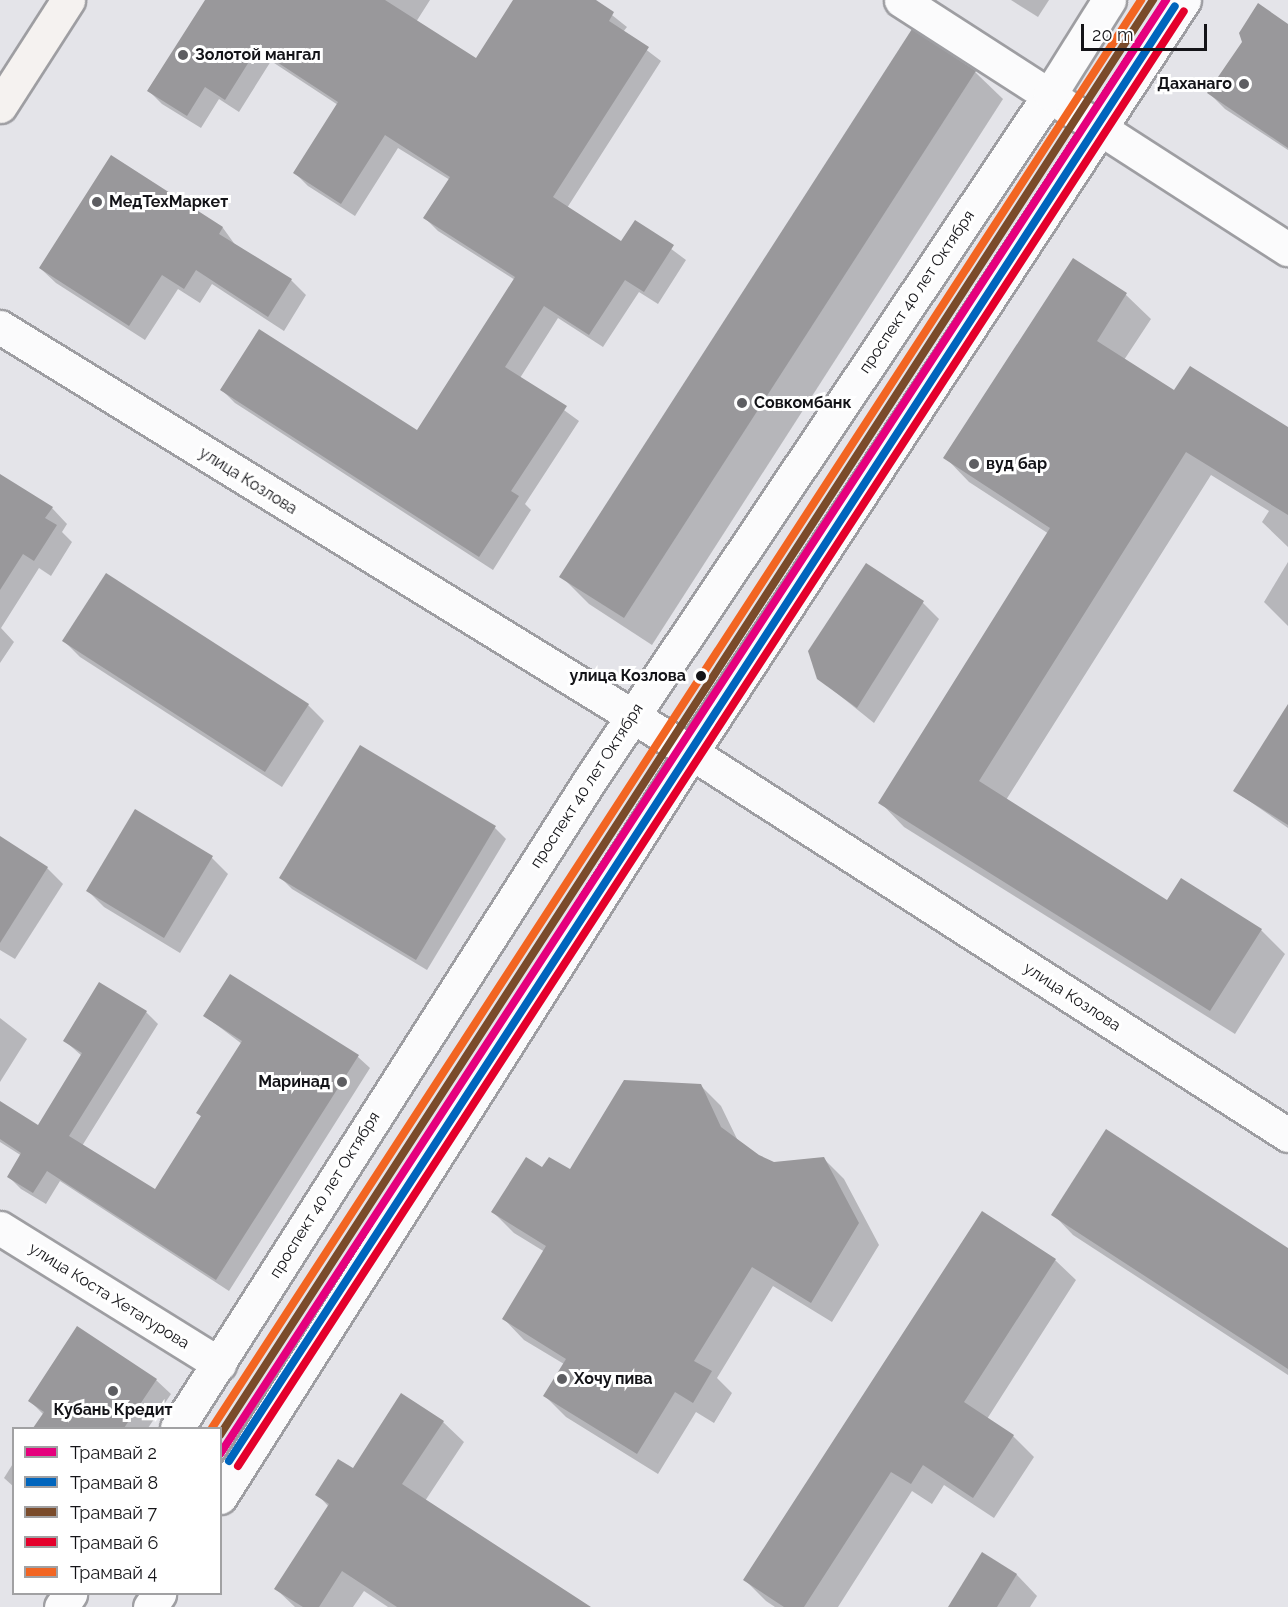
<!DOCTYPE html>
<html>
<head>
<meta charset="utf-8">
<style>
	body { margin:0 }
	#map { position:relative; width:1288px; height:1607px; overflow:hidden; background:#e4e4e9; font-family:Raleway,sans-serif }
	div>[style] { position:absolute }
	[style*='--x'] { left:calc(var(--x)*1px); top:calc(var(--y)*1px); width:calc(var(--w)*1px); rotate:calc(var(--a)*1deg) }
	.shadow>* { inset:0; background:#0003 }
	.building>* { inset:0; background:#99989b }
	.roads { filter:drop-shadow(2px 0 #9e9ea2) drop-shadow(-2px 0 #9e9ea2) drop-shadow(0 2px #9e9ea2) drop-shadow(0 -2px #9e9ea2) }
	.minor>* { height:33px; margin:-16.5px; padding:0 16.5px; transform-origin:16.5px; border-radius:16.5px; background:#fbfbfc }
	.major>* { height:33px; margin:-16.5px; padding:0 16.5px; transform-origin:16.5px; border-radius:16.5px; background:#f5f2f0 }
	.tram-1>* { height:8px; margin:-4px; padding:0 4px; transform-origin:4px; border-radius:4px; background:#e5007d }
	.tram-2>* { height:8px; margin:-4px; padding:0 4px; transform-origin:4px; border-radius:4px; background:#0065bd }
	.tram-3>* { height:8px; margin:-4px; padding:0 4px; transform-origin:4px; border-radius:4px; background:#7a4b2a }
	.tram-4>* { height:8px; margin:-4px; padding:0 4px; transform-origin:4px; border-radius:4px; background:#e4002b }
	.tram-5>* { height:8px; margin:-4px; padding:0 4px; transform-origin:4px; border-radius:4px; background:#f26522 }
	.dots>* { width:16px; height:16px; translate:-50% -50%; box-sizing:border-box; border:3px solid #fff; border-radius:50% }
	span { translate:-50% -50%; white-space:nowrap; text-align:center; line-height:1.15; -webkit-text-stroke:6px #fff; paint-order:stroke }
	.poi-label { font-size:16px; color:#141418; font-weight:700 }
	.left { translate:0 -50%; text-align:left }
	.right { translate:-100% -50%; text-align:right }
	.street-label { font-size:16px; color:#141418 }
	.stop-label { font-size:16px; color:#141418; font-weight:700 }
	.legend { position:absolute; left:12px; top:1427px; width:210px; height:168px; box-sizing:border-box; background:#fff; border:2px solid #a1a1a3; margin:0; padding:8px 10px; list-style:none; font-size:18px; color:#141418 }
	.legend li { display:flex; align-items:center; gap:12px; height:30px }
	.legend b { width:30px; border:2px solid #a1a1a3 }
	.scale { position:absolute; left:1081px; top:24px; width:126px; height:27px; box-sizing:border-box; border:3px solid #141418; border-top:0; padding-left:8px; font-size:18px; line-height:21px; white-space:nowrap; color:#141418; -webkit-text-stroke:4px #fff; paint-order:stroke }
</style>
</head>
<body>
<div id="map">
	<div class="shadow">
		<div style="clip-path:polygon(207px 0,430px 0,416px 22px,477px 60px,515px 0,593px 0,627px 27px,623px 32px,661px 61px,567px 208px,622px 243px,635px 222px,686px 260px,658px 304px,639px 292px,603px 347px,558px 318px,520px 378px,579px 421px,525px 504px,531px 510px,493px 570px,235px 403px,222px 390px,418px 432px,515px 280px,438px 231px,425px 218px,450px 180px,398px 148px,355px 216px,308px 186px,295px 173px,338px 105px,271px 61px,239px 112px,219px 99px,201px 128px,162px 104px,148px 90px)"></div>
		<div style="clip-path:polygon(1011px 0,1049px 0,1038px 17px)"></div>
		<div style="clip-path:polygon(1288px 26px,1288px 150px,1225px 109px,1209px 93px)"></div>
		<div style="clip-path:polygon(975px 72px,1003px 99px,652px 645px,589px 604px,561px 576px)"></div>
		<div style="clip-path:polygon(112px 157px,223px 228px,236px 246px,291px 280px,306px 295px,284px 331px,212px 284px,200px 303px,178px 289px,145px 340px,56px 283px,40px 268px)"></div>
		<div style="clip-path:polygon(1073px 260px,1126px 295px,1151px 319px,1124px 360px,1175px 392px,1288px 429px,1288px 547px,1262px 522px,1269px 511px,1211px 475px,1006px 800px,1168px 902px,1261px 930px,1285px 954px,1235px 1034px,904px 827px,880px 802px,1049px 534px,969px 482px,945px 457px)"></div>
		<div style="clip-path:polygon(0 475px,52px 508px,67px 524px,62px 532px,72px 542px,51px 576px,39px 568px,1px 628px,14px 642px,0 663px)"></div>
		<div style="clip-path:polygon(1288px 562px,1288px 626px,1264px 602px)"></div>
		<div style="clip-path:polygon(866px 565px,923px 603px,939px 619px,874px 723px,818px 678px)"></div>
		<div style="clip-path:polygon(64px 641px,308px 705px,324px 721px,282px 787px,80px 657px)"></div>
		<div style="clip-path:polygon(1288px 731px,1288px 828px,1235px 791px)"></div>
		<div style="clip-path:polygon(361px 747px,495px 828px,506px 839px,427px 970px,292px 889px,281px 878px)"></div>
		<div style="clip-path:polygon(136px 811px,212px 858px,228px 874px,180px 953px,104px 907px,88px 891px)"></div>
		<div style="clip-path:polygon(0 838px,47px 868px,63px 884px,15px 959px,0 950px)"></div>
		<div style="clip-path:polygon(230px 976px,358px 1057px,370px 1068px,229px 1291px,60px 1181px,46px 1204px,21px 1189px,9px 1177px,22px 1156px,0 1142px,0 1102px,39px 1127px,82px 1056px,65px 1041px,146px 1012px,158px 1024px,82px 1146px,156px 1191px,202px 1117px,198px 1113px,242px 1044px,205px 1016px)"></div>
		<div style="clip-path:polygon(0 1018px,27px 1039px,0 1082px)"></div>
		<div style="clip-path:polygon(700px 1085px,721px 1106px,738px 1141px,758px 1156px,773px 1163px,823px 1158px,844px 1179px,879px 1245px,832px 1322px,773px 1286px,717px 1378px,732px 1393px,714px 1423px,696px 1412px,658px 1474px,566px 1417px,545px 1396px,564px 1364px,524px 1340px,504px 1319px,545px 1252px,514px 1233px,493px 1212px,543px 1169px,570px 1171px)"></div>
		<div style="clip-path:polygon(1053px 1214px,1288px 1250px,1288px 1375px,1073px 1235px)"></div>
		<div style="clip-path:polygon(1055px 1260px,1076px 1280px,987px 1419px,1013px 1436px,1034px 1457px,994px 1518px,944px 1485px,932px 1504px,912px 1491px,838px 1607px,775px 1607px,766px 1601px,745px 1580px)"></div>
		<div style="clip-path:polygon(156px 1380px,171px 1394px,148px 1428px,35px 1428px,44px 1415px,30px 1401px)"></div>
		<div style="clip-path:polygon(443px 1422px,464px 1442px,425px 1501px,579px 1607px,388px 1607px,364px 1591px,353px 1607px,295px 1607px,276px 1589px,329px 1507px,317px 1494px)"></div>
		<div style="clip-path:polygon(14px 1462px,14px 1487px,4px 1478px)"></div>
		<div style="clip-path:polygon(982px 1554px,1017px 1575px,1037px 1596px,1030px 1607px,950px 1607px)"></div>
	</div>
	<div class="building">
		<div style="clip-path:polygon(205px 0,385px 0,476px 58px,513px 0,596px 0,614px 12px,609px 21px,649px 47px,553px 197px,621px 241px,635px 220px,674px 245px,644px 292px,625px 280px,589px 335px,544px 306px,505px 367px,567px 406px,511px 491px,519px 496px,479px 557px,220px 390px,259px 329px,417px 430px,515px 277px,423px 218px,450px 177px,385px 135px,341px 204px,293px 173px,338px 102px,257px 49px,225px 100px,205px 87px,187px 116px,147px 91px)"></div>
		<div style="clip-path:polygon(1258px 3px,1288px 24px,1288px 148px,1207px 93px,1242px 42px,1239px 33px)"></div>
		<div style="clip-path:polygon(912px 29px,976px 71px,624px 618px,559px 577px)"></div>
		<div style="clip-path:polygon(111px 155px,223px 227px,219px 234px,292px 279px,268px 317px,196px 270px,184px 289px,162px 275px,129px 326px,39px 268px)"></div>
		<div style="clip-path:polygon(1073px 258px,1127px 293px,1097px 341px,1174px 390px,1190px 366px,1288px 427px,1288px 515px,1186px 452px,979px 781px,1167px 900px,1181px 878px,1262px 929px,1210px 1011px,878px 803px,1050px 528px,943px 458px)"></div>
		<div style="clip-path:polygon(0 474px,53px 507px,45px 518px,57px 525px,34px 561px,23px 554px,0 590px)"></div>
		<div style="clip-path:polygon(866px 563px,924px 601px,857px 708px,817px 679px,808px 651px)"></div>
		<div style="clip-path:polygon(106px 573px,309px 704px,265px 772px,62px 641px)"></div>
		<div style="clip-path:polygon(1288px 704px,1288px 825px,1233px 791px)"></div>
		<div style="clip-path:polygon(360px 745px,496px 826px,416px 960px,279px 878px)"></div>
		<div style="clip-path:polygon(135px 809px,213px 856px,164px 938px,86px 891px)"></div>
		<div style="clip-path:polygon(0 836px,48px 867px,0 943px)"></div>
		<div style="clip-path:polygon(230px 974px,359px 1055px,216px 1280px,47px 1171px,33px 1193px,7px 1177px,21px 1153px,0 1139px,0 1101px,38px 1125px,82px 1053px,63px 1041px,99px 982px,147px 1011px,69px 1136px,155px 1189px,201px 1116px,196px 1113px,242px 1041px,203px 1016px)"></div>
		<div style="clip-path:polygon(624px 1080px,701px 1084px,721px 1127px,759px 1155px,774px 1162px,824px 1157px,859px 1223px,811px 1303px,752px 1267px,694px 1361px,712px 1371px,693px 1403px,675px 1392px,637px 1454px,543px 1396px,566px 1359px,502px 1319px,546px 1246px,491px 1212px,526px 1157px,542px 1167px,549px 1157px,570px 1169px)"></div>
		<div style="clip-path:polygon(1106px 1129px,1288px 1248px,1288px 1369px,1051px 1215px)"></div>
		<div style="clip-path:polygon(982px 1211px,1056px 1259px,964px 1402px,1014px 1435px,973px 1498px,923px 1465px,911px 1484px,891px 1472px,804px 1607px,784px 1607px,743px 1580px)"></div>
		<div style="clip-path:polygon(77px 1326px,157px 1379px,124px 1428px,33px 1428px,44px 1412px,28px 1401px)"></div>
		<div style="clip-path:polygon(401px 1393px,444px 1421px,402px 1484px,591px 1607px,397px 1607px,342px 1571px,319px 1607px,303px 1607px,274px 1589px,329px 1504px,315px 1495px,338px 1459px,353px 1468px)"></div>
		<div style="clip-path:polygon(982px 1552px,1017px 1574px,997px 1607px,948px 1607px)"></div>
	</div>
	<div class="roads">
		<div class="minor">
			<div style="--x:901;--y:0;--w:460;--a:32.8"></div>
			<div style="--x:0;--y:327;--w:800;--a:31.6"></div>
			<div style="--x:681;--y:746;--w:721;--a:32.65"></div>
			<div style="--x:0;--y:1228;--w:258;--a:31.8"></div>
			<div style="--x:177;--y:1428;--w:768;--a:-57.49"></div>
			<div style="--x:590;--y:780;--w:826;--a:-56.16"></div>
			<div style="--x:1050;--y:94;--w:111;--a:-57.9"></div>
			<div style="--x:220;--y:1497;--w:881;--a:-57.66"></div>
			<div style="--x:691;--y:753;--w:900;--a:-56.79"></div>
			<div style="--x:61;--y:1607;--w:16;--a:-55"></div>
			<div style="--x:150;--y:1607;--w:16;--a:-55"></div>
		</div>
		<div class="major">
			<div style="--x:0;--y:106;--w:126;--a:-57.3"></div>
		</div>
	</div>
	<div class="tram-1">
		<div style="--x:220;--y:1454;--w:1735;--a:-56.95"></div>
	</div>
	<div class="tram-2">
		<div style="--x:229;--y:1461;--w:1735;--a:-56.97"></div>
	</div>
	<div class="tram-3">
		<div style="--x:220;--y:1435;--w:1712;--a:-56.97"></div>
	</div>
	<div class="tram-4">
		<div style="--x:238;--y:1466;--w:1735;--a:-56.97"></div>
	</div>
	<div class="tram-5">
		<div style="--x:212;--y:1428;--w:1704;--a:-56.95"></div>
	</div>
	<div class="dots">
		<div style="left:183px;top:55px;background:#5d5d61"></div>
		<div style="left:1244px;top:84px;background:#5d5d61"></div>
		<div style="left:97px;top:202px;background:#5d5d61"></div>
		<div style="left:742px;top:403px;background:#5d5d61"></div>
		<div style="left:974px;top:464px;background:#5d5d61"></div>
		<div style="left:701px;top:676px;background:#141418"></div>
		<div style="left:342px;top:1082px;background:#5d5d61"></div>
		<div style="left:562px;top:1379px;background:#5d5d61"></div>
		<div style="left:113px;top:1391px;background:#5d5d61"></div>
	</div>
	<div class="poi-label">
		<span class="left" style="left:195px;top:55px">Золотой мангал</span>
		<span class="right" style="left:1232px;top:84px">Даханаго</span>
		<span class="left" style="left:109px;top:202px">МедТехМаркет</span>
		<span class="left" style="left:754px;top:403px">Совкомбанк</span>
		<span class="left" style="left:986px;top:464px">вуд бар</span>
		<span class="right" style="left:330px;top:1082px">Маринад</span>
		<span class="left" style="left:574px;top:1379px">Хочу пива</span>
		<span style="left:113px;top:1410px">Кубань Кредит</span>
	</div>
	<div class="street-label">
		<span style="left:917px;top:292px;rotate:-56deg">проспект 40 лет Октября</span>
		<span style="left:248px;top:481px;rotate:32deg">улица Козлова</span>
		<span style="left:587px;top:786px;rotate:-57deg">проспект 40 лет Октября</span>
		<span style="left:1072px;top:997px;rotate:33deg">улица Козлова</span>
		<span style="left:325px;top:1195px;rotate:-58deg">проспект 40 лет Октября</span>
		<span style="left:109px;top:1296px;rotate:32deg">улица Коста Хетагурова</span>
	</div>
	<div class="stop-label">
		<span class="right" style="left:686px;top:676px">улица Козлова</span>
	</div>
	<ul class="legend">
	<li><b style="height:8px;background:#e5007d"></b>Трамвай 2</li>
	<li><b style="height:8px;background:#0065bd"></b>Трамвай 8</li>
	<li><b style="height:8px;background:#7a4b2a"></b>Трамвай 7</li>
	<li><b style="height:8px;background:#e4002b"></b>Трамвай 6</li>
	<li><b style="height:8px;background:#f26522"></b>Трамвай 4</li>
	</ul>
	<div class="scale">20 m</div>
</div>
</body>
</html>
